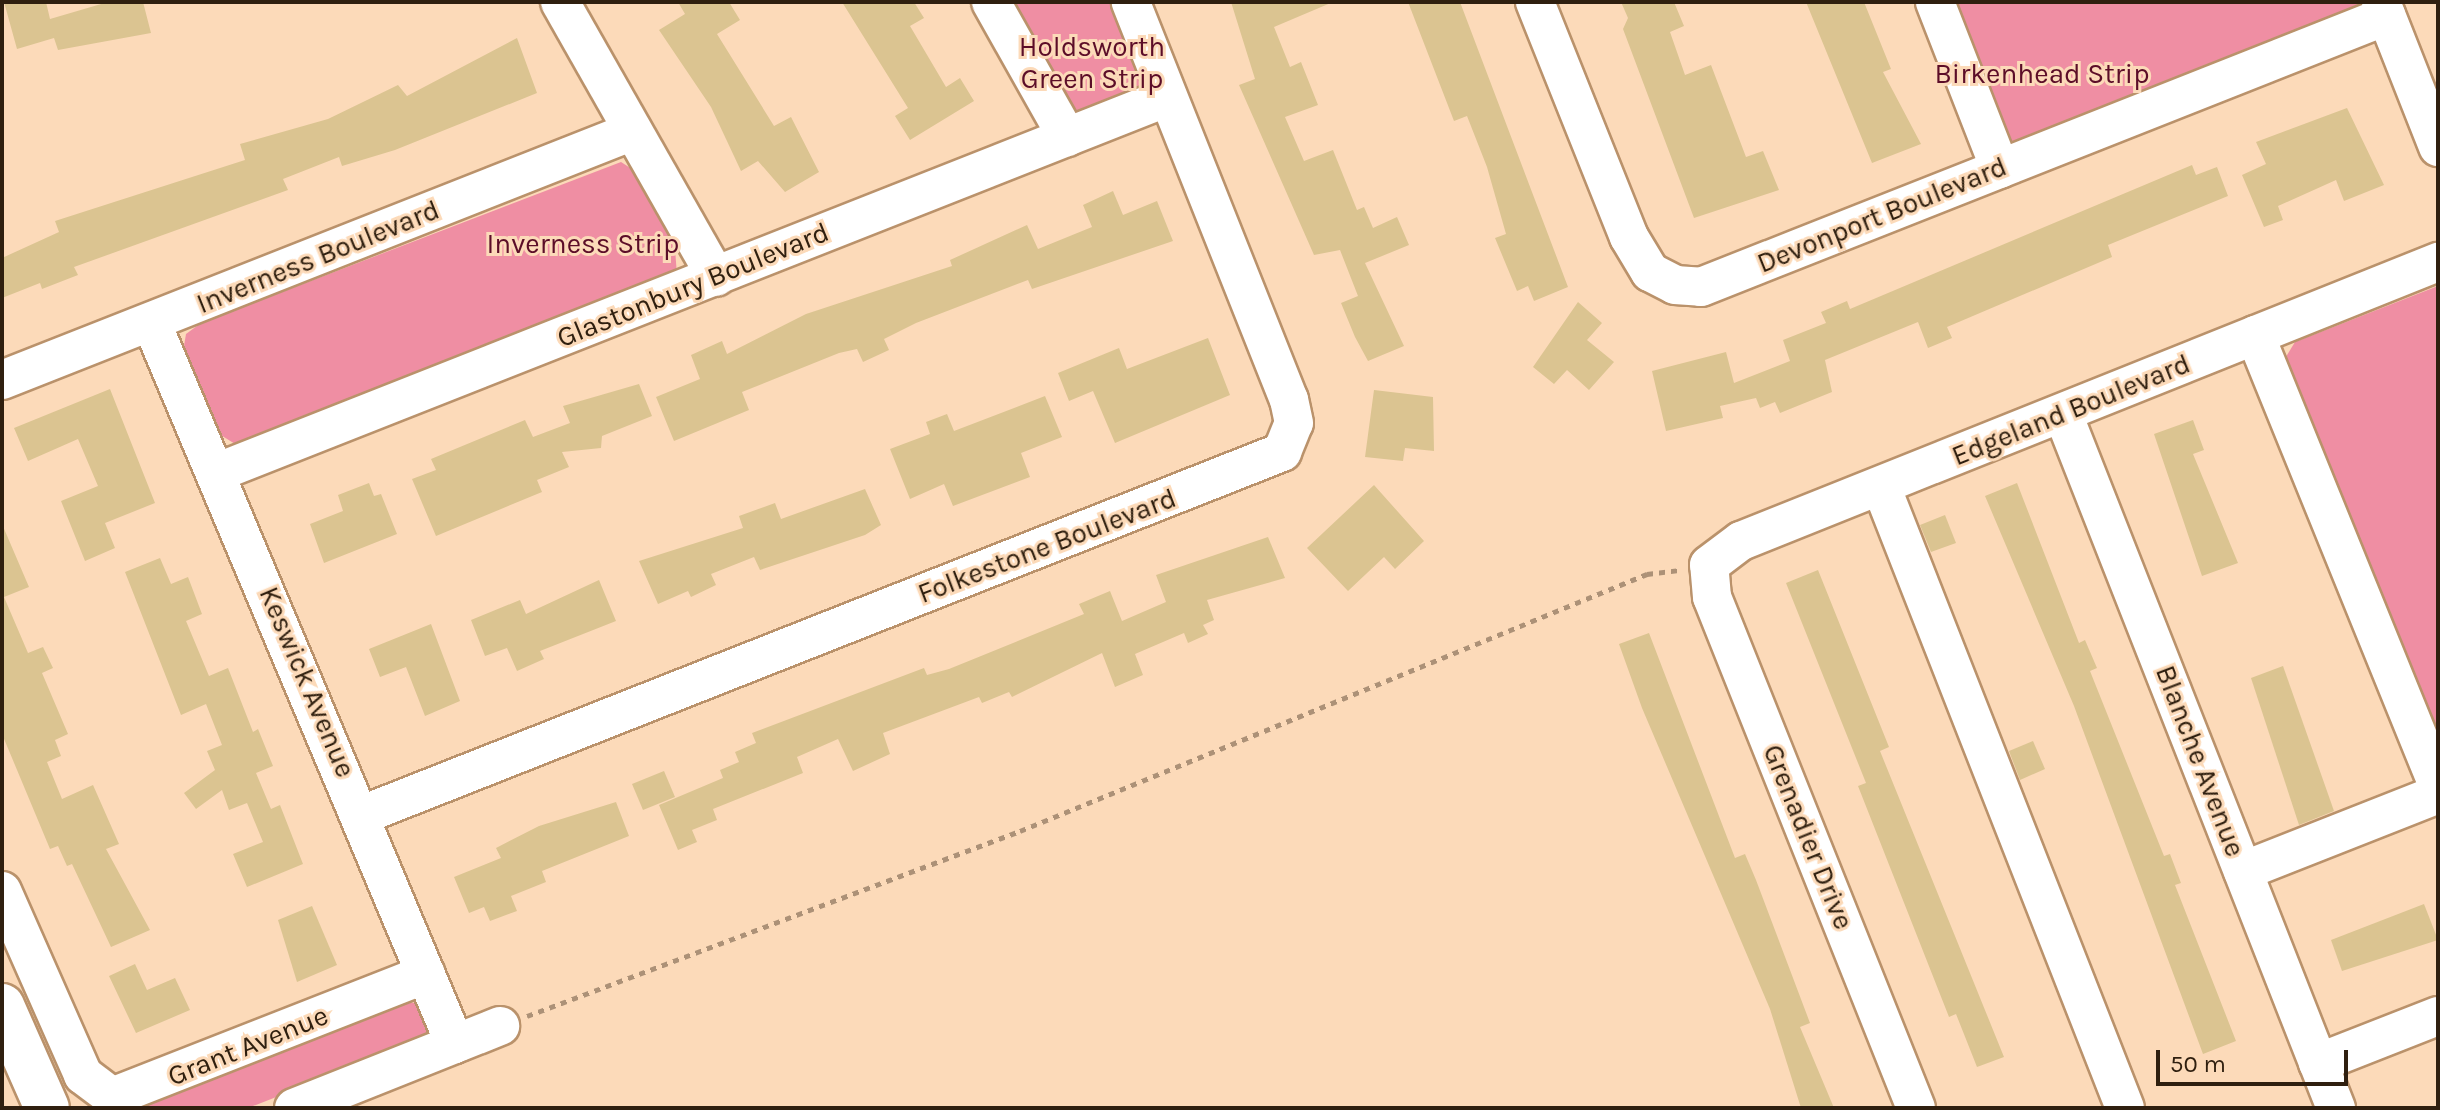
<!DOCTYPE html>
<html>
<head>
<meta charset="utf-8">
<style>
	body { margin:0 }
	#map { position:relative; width:2440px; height:1110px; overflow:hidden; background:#fcdab9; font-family:Karla,sans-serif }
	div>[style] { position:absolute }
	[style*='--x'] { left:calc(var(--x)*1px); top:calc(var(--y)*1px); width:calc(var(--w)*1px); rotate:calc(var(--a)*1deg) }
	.green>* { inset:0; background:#ef8ea3 }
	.building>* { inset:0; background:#dbc491 }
	.path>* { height:5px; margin-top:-2.5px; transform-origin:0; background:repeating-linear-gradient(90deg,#ac9177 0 6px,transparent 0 12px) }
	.roads { filter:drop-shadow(2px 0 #ba926b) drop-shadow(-2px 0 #ba926b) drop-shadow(0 2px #ba926b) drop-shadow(0 -2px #ba926b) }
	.minor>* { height:38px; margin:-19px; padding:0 19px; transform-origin:19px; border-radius:19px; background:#fff }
	.major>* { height:44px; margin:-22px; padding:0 22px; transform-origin:22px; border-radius:22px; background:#fff }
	span { translate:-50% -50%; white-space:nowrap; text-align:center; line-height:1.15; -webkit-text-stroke:6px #fcdab9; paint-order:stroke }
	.park-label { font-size:28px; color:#5c0d28 }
	.street-label { font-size:28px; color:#2f1f0f }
	.frame { position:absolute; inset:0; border:4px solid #2f1f0f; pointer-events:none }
	.scale { position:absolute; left:2156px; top:1050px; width:192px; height:36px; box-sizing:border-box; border:4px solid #2f1f0f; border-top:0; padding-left:10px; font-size:24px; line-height:28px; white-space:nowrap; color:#2f1f0f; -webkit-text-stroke:6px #fcdab9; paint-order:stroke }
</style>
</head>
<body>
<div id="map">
	<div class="green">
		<div style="clip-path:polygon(992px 2px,1131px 2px,1168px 97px,1067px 137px)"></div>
		<div style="clip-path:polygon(1935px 2px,2381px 2px,2000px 169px)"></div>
		<div style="clip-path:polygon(621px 162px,635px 171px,674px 236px,677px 275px,243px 449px,216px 432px,183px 352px,186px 334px,201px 323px)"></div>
		<div style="clip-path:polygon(2438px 286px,2438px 753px,2284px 360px,2295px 342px)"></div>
		<div style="clip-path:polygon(398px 1002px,419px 1003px,431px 1015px,427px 1035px,401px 1048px,248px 1108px,130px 1108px)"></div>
	</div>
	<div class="building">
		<div style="clip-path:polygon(4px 2px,46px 2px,50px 19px,108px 2px,143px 2px,151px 33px,58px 50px,54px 38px,17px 49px)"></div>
		<div style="clip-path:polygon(678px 2px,729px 2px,740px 20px,717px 34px,774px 126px,791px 117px,819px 172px,785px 192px,758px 161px,741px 171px,711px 107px,659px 30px,685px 14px)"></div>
		<div style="clip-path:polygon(842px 2px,914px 2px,924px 18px,910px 26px,946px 87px,960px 78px,974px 101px,910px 140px,895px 116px,908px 108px)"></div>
		<div style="clip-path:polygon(1231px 2px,1333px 2px,1274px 27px,1290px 67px,1301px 62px,1318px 105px,1285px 117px,1304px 161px,1333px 150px,1357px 210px,1364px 207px,1373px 228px,1397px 217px,1409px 245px,1365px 263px,1404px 346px,1368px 361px,1355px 337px,1341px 303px,1358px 296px,1340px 250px,1314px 255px,1239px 85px,1255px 79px)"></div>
		<div style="clip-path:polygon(1408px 2px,1460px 2px,1568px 287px,1534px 301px,1528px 286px,1517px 291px,1495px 238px,1506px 234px,1487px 167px,1467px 116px,1454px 121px)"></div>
		<div style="clip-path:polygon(1621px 2px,1674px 2px,1684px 26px,1670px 32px,1685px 75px,1711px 65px,1746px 157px,1763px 151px,1779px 190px,1694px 218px,1623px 29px,1628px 18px)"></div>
		<div style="clip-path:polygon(1806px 2px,1864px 2px,1891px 69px,1883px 72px,1921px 144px,1872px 163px)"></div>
		<div style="clip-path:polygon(517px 38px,537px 93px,395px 150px,342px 166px,339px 157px,283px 179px,288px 190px,74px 267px,78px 275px,42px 289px,40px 283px,2px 298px,2px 258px,59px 232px,55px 221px,245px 160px,240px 144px,328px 119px,398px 85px,407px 96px)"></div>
		<div style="clip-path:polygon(2347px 108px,2384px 185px,2344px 201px,2336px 180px,2278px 206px,2283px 220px,2264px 227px,2242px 175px,2266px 164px,2256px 142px)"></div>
		<div style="clip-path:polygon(2192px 165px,2196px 175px,2217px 167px,2228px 196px,2108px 245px,2112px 257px,1947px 327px,1952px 338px,1928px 348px,1918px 322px,1825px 360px,1832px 392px,1780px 413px,1775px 402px,1760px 408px,1756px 398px,1720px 406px,1723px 418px,1666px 431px,1652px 371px,1726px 352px,1734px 383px,1790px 361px,1783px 340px,1826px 323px,1821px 312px,1847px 301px,1850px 309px)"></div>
		<div style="clip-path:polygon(1113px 191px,1123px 215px,1157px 201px,1173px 241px,1032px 289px,1028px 280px,916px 323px,884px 339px,889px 350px,863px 362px,857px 349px,839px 353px,742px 392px,749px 410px,674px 441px,656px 397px,700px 379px,691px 355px,722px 341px,727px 354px,806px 314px,952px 266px,950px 260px,1027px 225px,1038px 249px,1092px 227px,1083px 205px)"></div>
		<div style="clip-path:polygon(1578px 302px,1602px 323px,1587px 340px,1614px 362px,1589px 390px,1567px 370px,1554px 384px,1533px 367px)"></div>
		<div style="clip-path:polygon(1208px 338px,1230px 395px,1115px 443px,1093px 391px,1069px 401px,1058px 373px,1119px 348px,1127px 369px)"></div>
		<div style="clip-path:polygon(639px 384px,652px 416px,602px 436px,601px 448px,562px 452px,569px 467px,537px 480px,542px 492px,436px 536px,412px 479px,436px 470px,431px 459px,525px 420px,533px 437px,570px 423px,563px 406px)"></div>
		<div style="clip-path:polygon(110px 389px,155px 503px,105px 523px,115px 548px,85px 561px,61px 501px,98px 486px,78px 439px,28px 461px,14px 428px)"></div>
		<div style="clip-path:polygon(1374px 390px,1433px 397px,1434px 451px,1405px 448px,1403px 461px,1365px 457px)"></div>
		<div style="clip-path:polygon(1045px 396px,1062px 437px,1021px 453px,1030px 477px,953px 506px,944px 484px,910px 499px,890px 449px,930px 434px,926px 422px,947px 414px,954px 431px)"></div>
		<div style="clip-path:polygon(2193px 420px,2204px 450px,2193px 454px,2238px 563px,2202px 576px,2154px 434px)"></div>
		<div style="clip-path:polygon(369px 483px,374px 496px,381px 494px,397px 534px,324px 563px,310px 524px,343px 511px,338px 495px)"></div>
		<div style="clip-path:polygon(2017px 483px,2079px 643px,2085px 640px,2097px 668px,2090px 671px,2164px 856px,2170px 854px,2181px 883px,2175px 885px,2236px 1041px,2203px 1054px,2074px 706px,1985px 496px)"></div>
		<div style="clip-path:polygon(1374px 485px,1424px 541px,1395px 569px,1384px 557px,1348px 591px,1307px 548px)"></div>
		<div style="clip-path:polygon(865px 489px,881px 525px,865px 535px,760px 570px,754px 557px,711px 574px,716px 585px,691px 597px,688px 591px,658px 604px,639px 561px,743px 528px,739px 516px,775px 503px,781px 519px)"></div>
		<div style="clip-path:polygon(1945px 515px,1956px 543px,1931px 552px,1920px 525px)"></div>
		<div style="clip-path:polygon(2px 524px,29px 587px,4px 597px,28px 653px,43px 647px,53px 668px,42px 673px,68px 734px,55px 740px,61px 756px,47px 762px,62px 799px,93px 785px,119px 844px,106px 849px,150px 930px,111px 947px,72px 864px,67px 866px,58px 846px,50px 849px,2px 734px)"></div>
		<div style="clip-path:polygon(1268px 537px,1285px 578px,1207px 600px,1214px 620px,1203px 625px,1208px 634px,1188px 643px,1184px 633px,1135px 654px,1143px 675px,1115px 687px,1102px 653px,1012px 697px,1009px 692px,982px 703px,979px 697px,883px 733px,890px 754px,853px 771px,838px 739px,797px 757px,803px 773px,713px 809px,717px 820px,692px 830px,697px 842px,678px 850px,659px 805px,723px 778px,720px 770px,739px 762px,735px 752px,756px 743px,752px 733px,924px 668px,927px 675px,949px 669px,1084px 614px,1079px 604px,1110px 591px,1122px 621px,1166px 602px,1156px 575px)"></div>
		<div style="clip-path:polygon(160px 558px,171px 584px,188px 577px,202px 614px,186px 621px,209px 676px,228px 668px,253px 732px,258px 729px,273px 766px,256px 773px,271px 809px,280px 805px,303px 864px,247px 887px,233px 854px,263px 842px,247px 803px,229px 810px,222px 790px,196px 809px,184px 793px,215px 770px,207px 751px,222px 745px,206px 704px,181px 715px,125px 572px)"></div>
		<div style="clip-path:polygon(1818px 570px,1889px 747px,1880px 751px,2004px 1057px,1977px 1067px,1956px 1014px,1949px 1017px,1858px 786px,1866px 783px,1786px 583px)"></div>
		<div style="clip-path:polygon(599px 580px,616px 621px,540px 651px,544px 659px,517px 671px,507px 648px,485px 656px,471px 620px,520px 600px,526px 614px)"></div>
		<div style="clip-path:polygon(431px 624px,460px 701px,425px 716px,406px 667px,380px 677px,369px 649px)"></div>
		<div style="clip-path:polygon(1649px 633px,1735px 858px,1745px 854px,1756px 880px,1810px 1023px,1800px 1027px,1834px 1108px,1801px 1108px,1770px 1009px,1642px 708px,1619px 644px)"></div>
		<div style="clip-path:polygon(2283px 666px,2334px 811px,2299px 825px,2251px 678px)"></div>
		<div style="clip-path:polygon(2033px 741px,2045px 769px,2020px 780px,2009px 751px)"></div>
		<div style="clip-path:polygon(664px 771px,675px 797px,643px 810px,632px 784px)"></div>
		<div style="clip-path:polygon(616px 802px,629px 836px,542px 871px,546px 882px,511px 896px,517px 911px,490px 921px,484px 907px,469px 913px,454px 877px,501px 858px,496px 848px,539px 826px)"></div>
		<div style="clip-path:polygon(2424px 904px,2438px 940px,2342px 971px,2331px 940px)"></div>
		<div style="clip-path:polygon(312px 906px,337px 965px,297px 982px,278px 920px)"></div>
		<div style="clip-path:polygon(135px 964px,147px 990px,175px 978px,190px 1010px,136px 1033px,109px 976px)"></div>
	</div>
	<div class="path">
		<div style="--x:527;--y:1016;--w:527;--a:-20.57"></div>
		<div style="--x:1020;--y:831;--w:678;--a:-22.29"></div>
		<div style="--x:1647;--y:574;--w:34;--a:-7"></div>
	</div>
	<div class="roads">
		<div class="minor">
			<div style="--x:560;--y:2;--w:316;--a:60.4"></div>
			<div style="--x:991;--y:2;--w:155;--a:60.6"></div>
			<div style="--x:1535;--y:2;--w:253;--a:68.2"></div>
			<div style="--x:1629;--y:237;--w:41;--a:59"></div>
			<div style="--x:1650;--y:272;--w:28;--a:27"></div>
			<div style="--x:1675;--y:285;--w:26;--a:4"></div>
			<div style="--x:1701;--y:287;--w:737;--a:-21.58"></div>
			<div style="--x:1935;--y:2;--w:179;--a:68.7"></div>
			<div style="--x:2381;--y:2;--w:156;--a:68.5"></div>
			<div style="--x:152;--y:324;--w:781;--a:67.18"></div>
			<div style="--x:2255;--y:335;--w:487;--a:67.9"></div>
			<div style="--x:2;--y:380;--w:678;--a:-21.53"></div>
			<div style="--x:2063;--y:414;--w:746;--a:68.53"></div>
			<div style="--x:218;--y:472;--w:1021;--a:-21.54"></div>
			<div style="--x:1881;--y:486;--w:668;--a:68.58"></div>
			<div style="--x:362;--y:815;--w:989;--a:-21.53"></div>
			<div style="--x:1282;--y:452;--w:31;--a:-68"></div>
			<div style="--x:1294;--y:423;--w:24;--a:-102"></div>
			<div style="--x:1289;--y:400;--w:428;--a:-111.7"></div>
			<div style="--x:2243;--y:871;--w:210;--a:-21.5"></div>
			<div style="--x:2;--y:891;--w:201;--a:66.2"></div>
			<div style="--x:83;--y:1075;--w:36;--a:37"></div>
			<div style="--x:112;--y:1097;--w:337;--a:-21.4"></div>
			<div style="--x:2318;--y:1063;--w:129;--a:-21.4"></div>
			<div style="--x:294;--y:1108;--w:222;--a:-21.7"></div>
			<div style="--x:1916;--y:1108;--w:550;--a:-111.76"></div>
			<div style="--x:1712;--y:597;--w:32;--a:-95"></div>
			<div style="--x:1709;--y:565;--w:40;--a:-37"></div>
			<div style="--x:1741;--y:541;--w:751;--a:-21.82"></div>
		</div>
		<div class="major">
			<div style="--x:2;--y:1006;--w:111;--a:66.2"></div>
		</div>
	</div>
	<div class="park-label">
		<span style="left:1092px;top:63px">Holdsworth<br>Green Strip</span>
		<span style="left:2042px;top:74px">Birkenhead Strip</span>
		<span style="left:583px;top:244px">Inverness Strip</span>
	</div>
	<div class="street-label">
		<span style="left:1882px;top:215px;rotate:-22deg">Devonport Boulevard</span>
		<span style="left:318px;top:257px;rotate:-22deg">Inverness Boulevard</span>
		<span style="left:693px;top:285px;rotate:-22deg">Glastonbury Boulevard</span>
		<span style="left:2071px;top:410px;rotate:-22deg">Edgeland Boulevard</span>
		<span style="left:1047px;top:546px;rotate:-21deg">Folkestone Boulevard</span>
		<span style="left:307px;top:682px;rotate:67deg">Keswick Avenue</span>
		<span style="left:2200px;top:761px;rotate:69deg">Blanche Avenue</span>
		<span style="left:1808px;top:837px;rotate:68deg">Grenadier Drive</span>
		<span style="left:248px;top:1046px;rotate:-22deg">Grant Avenue</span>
	</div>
	<div class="frame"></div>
	<div class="scale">50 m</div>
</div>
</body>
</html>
